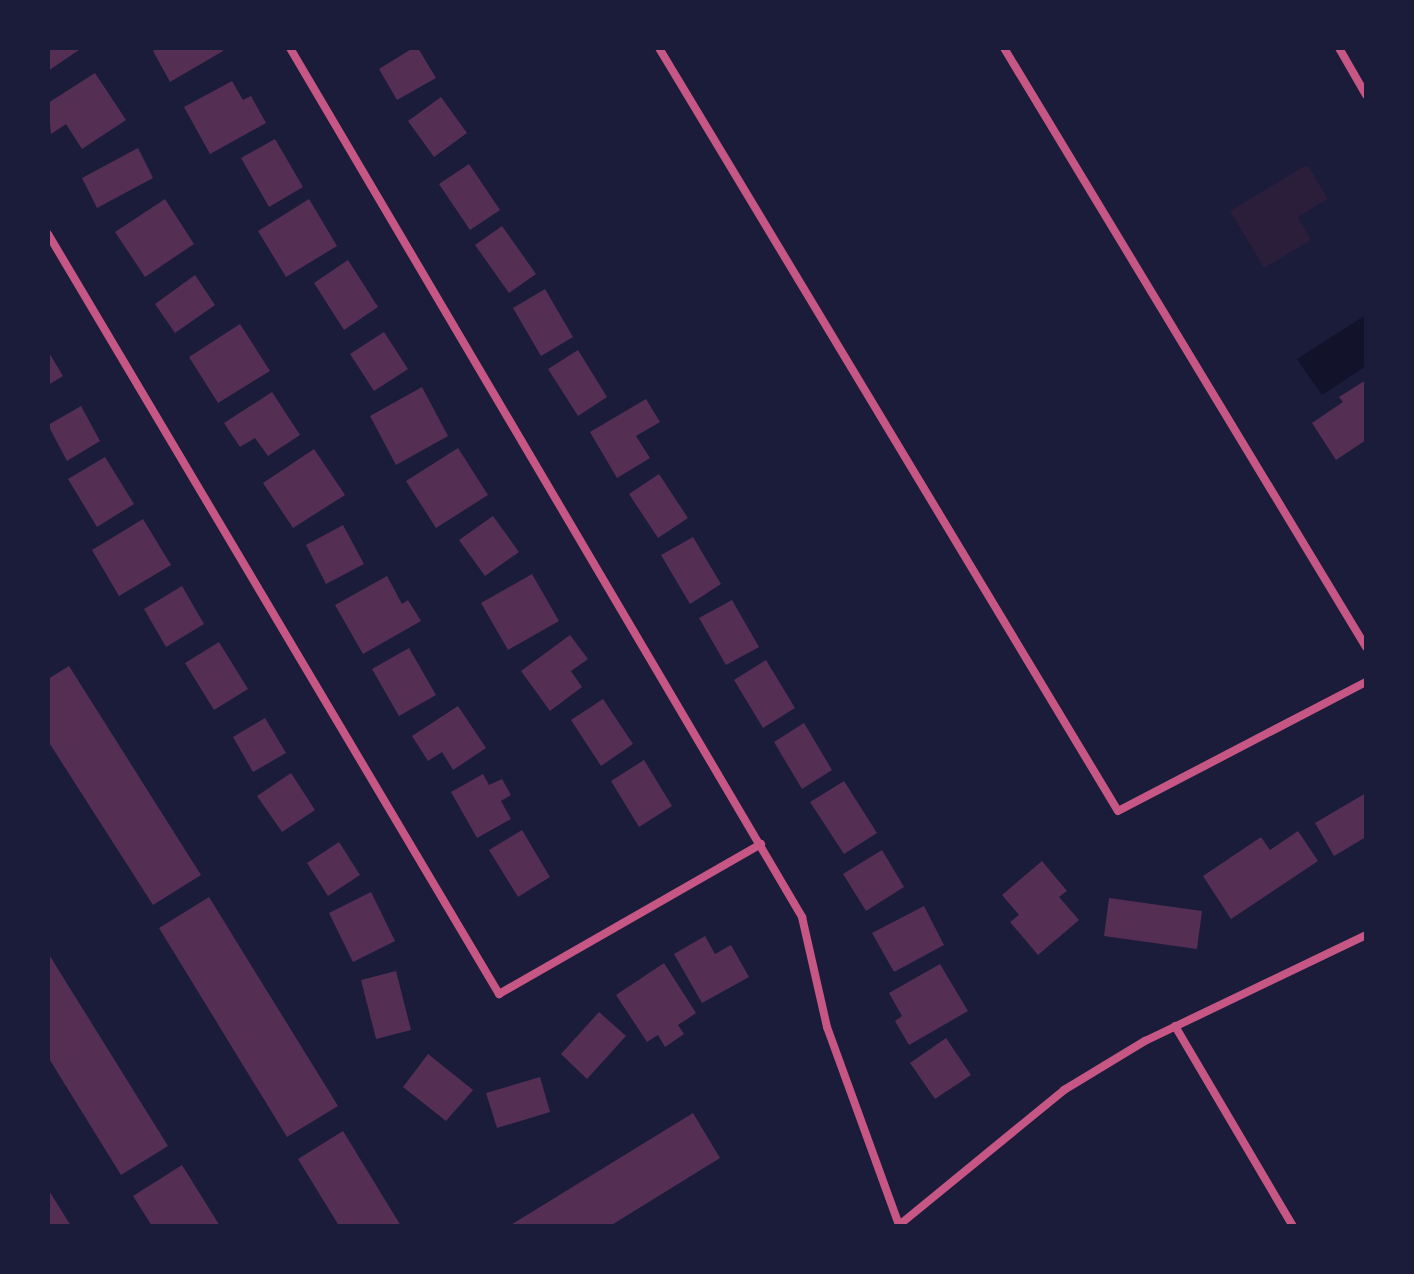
<!DOCTYPE html>
<html>
<head>
<meta charset="utf-8">
<style>
	body { margin:0 }
	#map { position:relative; width:1414px; height:1274px; overflow:hidden; background:#1b1b3a; font-family:"Roboto Condensed",sans-serif }
	div>[style] { position:absolute }
	[style*='--x'] { left:calc(var(--x)*1px); top:calc(var(--y)*1px); width:calc(var(--w)*1px); rotate:calc(var(--a)*1deg) }
	.green>* { inset:0; background:#2a1e3b }
	.water>* { inset:0; background:#12122b }
	.building>* { inset:0; background:#542f53 }
	.minor>* { height:8px; margin:-4px; padding:0 4px; transform-origin:4px; border-radius:4px; background:#c65784 }
	span { translate:-50% -50%; white-space:nowrap; text-align:center; line-height:1.15; -webkit-text-stroke:6px #1b1b3a; paint-order:stroke }
	.frame { position:absolute; inset:0; border:50px solid #1b1b3a; pointer-events:none }
</style>
</head>
<body>
<div id="map">
	<div class="green">
		<div style="clip-path:polygon(1303px 167px,1309px 167px,1328px 199px,1298px 217px,1311px 240px,1264px 268px,1230px 211px)"></div>
	</div>
	<div class="water">
		<div style="clip-path:polygon(1366px 315px,1366px 366px,1322px 395px,1297px 359px)"></div>
	</div>
	<div class="building">
		<div style="clip-path:polygon(48px 48px,78px 48px,79px 50px,48px 71px)"></div>
		<div style="clip-path:polygon(159px 48px,222px 48px,223px 51px,170px 82px,153px 51px)"></div>
		<div style="clip-path:polygon(413px 48px,418px 48px,436px 78px,397px 100px,379px 69px)"></div>
		<div style="clip-path:polygon(95px 73px,126px 120px,82px 149px,66px 124px,51px 134px,48px 103px)"></div>
		<div style="clip-path:polygon(232px 81px,243px 100px,251px 96px,266px 123px,210px 154px,184px 107px)"></div>
		<div style="clip-path:polygon(441px 97px,467px 133px,434px 157px,408px 121px)"></div>
		<div style="clip-path:polygon(275px 139px,303px 187px,269px 207px,241px 158px)"></div>
		<div style="clip-path:polygon(138px 148px,153px 178px,97px 208px,82px 178px)"></div>
		<div style="clip-path:polygon(469px 164px,500px 210px,470px 230px,439px 184px)"></div>
		<div style="clip-path:polygon(165px 199px,194px 244px,145px 277px,115px 232px)"></div>
		<div style="clip-path:polygon(309px 199px,337px 246px,286px 277px,258px 231px)"></div>
		<div style="clip-path:polygon(502px 226px,536px 274px,509px 293px,475px 245px)"></div>
		<div style="clip-path:polygon(348px 260px,378px 307px,344px 330px,314px 283px)"></div>
		<div style="clip-path:polygon(195px 275px,215px 305px,175px 333px,155px 304px)"></div>
		<div style="clip-path:polygon(545px 289px,573px 337px,541px 356px,513px 308px)"></div>
		<div style="clip-path:polygon(240px 324px,270px 371px,218px 403px,189px 357px)"></div>
		<div style="clip-path:polygon(384px 332px,408px 369px,374px 391px,350px 354px)"></div>
		<div style="clip-path:polygon(578px 350px,607px 397px,578px 416px,548px 369px)"></div>
		<div style="clip-path:polygon(48px 351px,63px 376px,48px 385px)"></div>
		<div style="clip-path:polygon(1366px 380px,1366px 440px,1336px 460px,1312px 423px,1343px 402px,1339px 397px)"></div>
		<div style="clip-path:polygon(422px 387px,448px 436px,396px 465px,370px 416px)"></div>
		<div style="clip-path:polygon(272px 392px,300px 435px,268px 456px,255px 438px,240px 447px,224px 423px)"></div>
		<div style="clip-path:polygon(646px 399px,660px 422px,636px 436px,650px 458px,617px 478px,590px 432px)"></div>
		<div style="clip-path:polygon(81px 406px,100px 441px,67px 461px,48px 425px)"></div>
		<div style="clip-path:polygon(458px 448px,488px 495px,436px 528px,406px 481px)"></div>
		<div style="clip-path:polygon(314px 449px,345px 495px,293px 528px,263px 483px)"></div>
		<div style="clip-path:polygon(105px 457px,134px 504px,97px 527px,68px 479px)"></div>
		<div style="clip-path:polygon(659px 474px,688px 518px,658px 538px,629px 494px)"></div>
		<div style="clip-path:polygon(493px 516px,519px 552px,485px 576px,459px 540px)"></div>
		<div style="clip-path:polygon(143px 519px,171px 565px,119px 596px,92px 550px)"></div>
		<div style="clip-path:polygon(343px 525px,364px 564px,326px 584px,306px 545px)"></div>
		<div style="clip-path:polygon(693px 537px,721px 584px,690px 604px,661px 555px)"></div>
		<div style="clip-path:polygon(532px 574px,559px 621px,508px 650px,481px 603px)"></div>
		<div style="clip-path:polygon(387px 576px,402px 604px,408px 600px,421px 621px,363px 654px,335px 605px)"></div>
		<div style="clip-path:polygon(182px 586px,204px 624px,166px 647px,144px 609px)"></div>
		<div style="clip-path:polygon(732px 600px,759px 647px,726px 665px,699px 618px)"></div>
		<div style="clip-path:polygon(570px 635px,588px 659px,571px 671px,582px 687px,550px 711px,521px 671px)"></div>
		<div style="clip-path:polygon(219px 642px,248px 689px,214px 710px,185px 663px)"></div>
		<div style="clip-path:polygon(409px 648px,436px 695px,399px 716px,372px 669px)"></div>
		<div style="clip-path:polygon(766px 660px,795px 708px,763px 728px,734px 680px)"></div>
		<div style="clip-path:polygon(69px 666px,201px 875px,153px 905px,48px 741px,48px 679px)"></div>
		<div style="clip-path:polygon(603px 699px,633px 744px,601px 766px,571px 720px)"></div>
		<div style="clip-path:polygon(458px 706px,486px 748px,453px 770px,442px 752px,428px 761px,412px 736px)"></div>
		<div style="clip-path:polygon(265px 718px,286px 753px,253px 772px,233px 737px)"></div>
		<div style="clip-path:polygon(804px 723px,832px 770px,802px 789px,774px 742px)"></div>
		<div style="clip-path:polygon(644px 760px,672px 806px,639px 827px,611px 781px)"></div>
		<div style="clip-path:polygon(291px 773px,315px 810px,282px 832px,257px 796px)"></div>
		<div style="clip-path:polygon(483px 774px,489px 785px,502px 779px,511px 795px,501px 801px,511px 819px,477px 838px,451px 792px)"></div>
		<div style="clip-path:polygon(844px 781px,877px 833px,844px 854px,810px 802px)"></div>
		<div style="clip-path:polygon(1366px 793px,1366px 837px,1334px 856px,1315px 823px)"></div>
		<div style="clip-path:polygon(522px 830px,550px 877px,518px 897px,489px 850px)"></div>
		<div style="clip-path:polygon(1298px 831px,1318px 861px,1231px 919px,1203px 876px,1261px 837px,1270px 850px)"></div>
		<div style="clip-path:polygon(339px 842px,360px 875px,328px 896px,307px 863px)"></div>
		<div style="clip-path:polygon(882px 850px,904px 887px,866px 911px,843px 874px)"></div>
		<div style="clip-path:polygon(1042px 861px,1067px 891px,1059px 897px,1079px 920px,1038px 955px,1010px 922px,1019px 915px,1002px 895px)"></div>
		<div style="clip-path:polygon(371px 892px,395px 941px,353px 962px,329px 913px)"></div>
		<div style="clip-path:polygon(209px 897px,338px 1106px,287px 1137px,159px 928px)"></div>
		<div style="clip-path:polygon(1109px 898px,1202px 911px,1197px 949px,1104px 936px)"></div>
		<div style="clip-path:polygon(924px 906px,944px 945px,894px 972px,872px 933px)"></div>
		<div style="clip-path:polygon(705px 936px,715px 954px,731px 945px,749px 977px,702px 1003px,674px 954px)"></div>
		<div style="clip-path:polygon(48px 953px,168px 1146px,121px 1175px,48px 1057px)"></div>
		<div style="clip-path:polygon(664px 963px,696px 1013px,678px 1025px,684px 1034px,665px 1047px,658px 1035px,647px 1042px,616px 995px)"></div>
		<div style="clip-path:polygon(940px 964px,968px 1011px,909px 1045px,895px 1021px,902px 1016px,889px 993px)"></div>
		<div style="clip-path:polygon(396px 971px,411px 1030px,376px 1039px,361px 980px)"></div>
		<div style="clip-path:polygon(599px 1012px,626px 1036px,587px 1079px,561px 1054px)"></div>
		<div style="clip-path:polygon(946px 1038px,971px 1075px,935px 1099px,910px 1063px)"></div>
		<div style="clip-path:polygon(428px 1054px,473px 1090px,446px 1121px,403px 1087px)"></div>
		<div style="clip-path:polygon(540px 1077px,550px 1112px,497px 1128px,486px 1093px)"></div>
		<div style="clip-path:polygon(693px 1113px,720px 1158px,610px 1226px,509px 1226px)"></div>
		<div style="clip-path:polygon(343px 1131px,401px 1226px,339px 1226px,298px 1159px)"></div>
		<div style="clip-path:polygon(182px 1165px,220px 1226px,152px 1226px,133px 1196px)"></div>
		<div style="clip-path:polygon(48px 1189px,71px 1226px,48px 1226px)"></div>
	</div>
	<div class="minor">
		<div style="--x:290;--y:48;--w:1009;--a:59.49"></div>
		<div style="--x:802;--y:917;--w:113;--a:77.2"></div>
		<div style="--x:827;--y:1027;--w:211;--a:70"></div>
		<div style="--x:659;--y:48;--w:890;--a:58.97"></div>
		<div style="--x:1118;--y:811;--w:280;--a:-27.5"></div>
		<div style="--x:1004;--y:48;--w:700;--a:58.85"></div>
		<div style="--x:1339;--y:48;--w:54;--a:60.1"></div>
		<div style="--x:48;--y:234;--w:884;--a:59.31"></div>
		<div style="--x:499;--y:994;--w:302;--a:-29.8"></div>
		<div style="--x:1175;--y:1026;--w:232;--a:59.5"></div>
		<div style="--x:898;--y:1226;--w:215;--a:-39.3"></div>
		<div style="--x:1064;--y:1090;--w:95;--a:-31.2"></div>
		<div style="--x:1145;--y:1041;--w:245;--a:-25.6"></div>
	</div>
	<div class="frame"></div>
</div>
</body>
</html>
